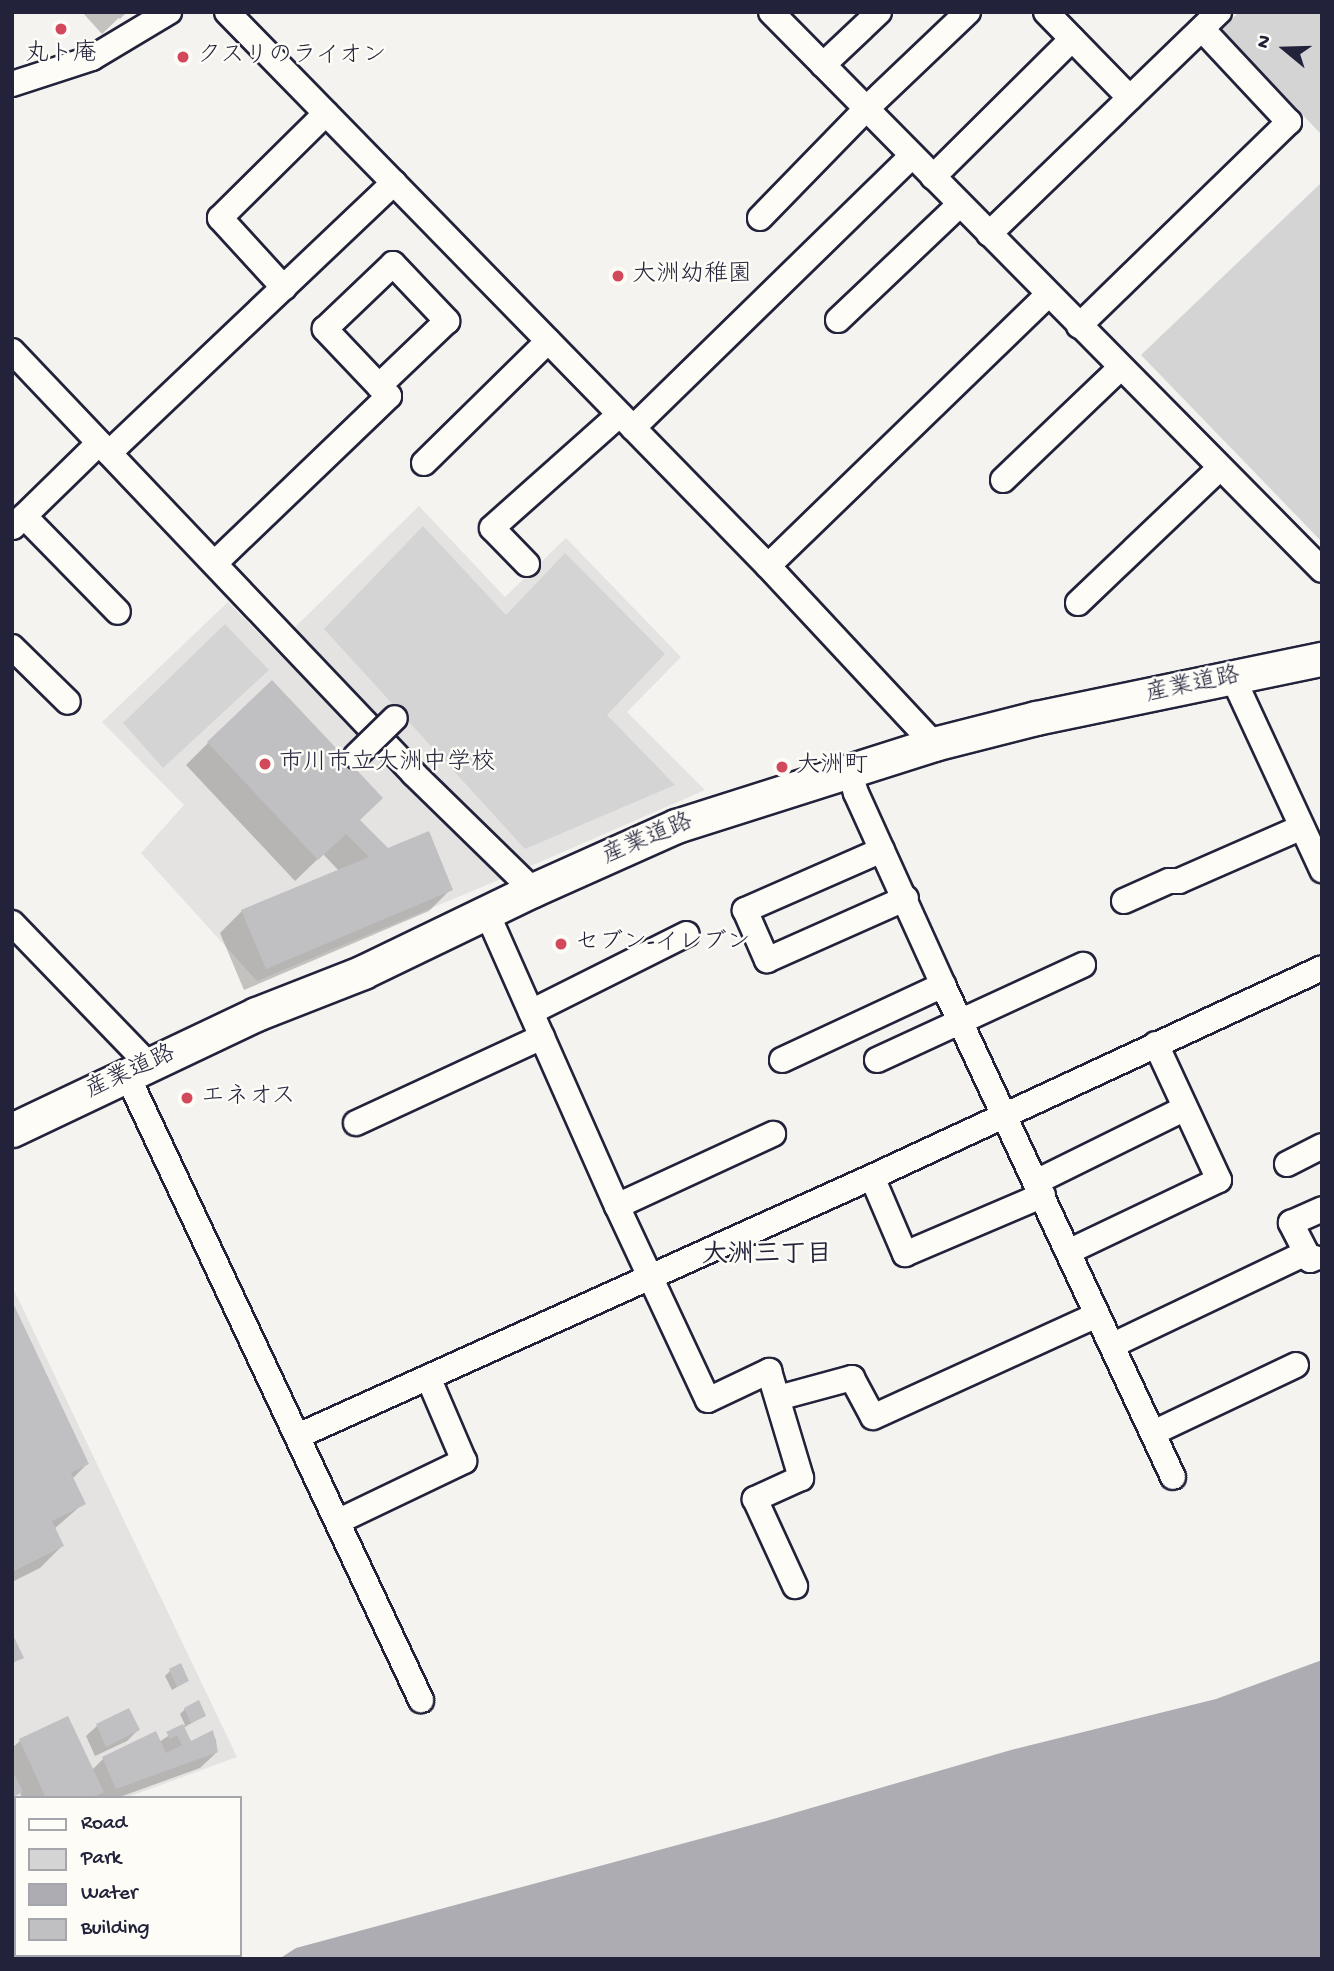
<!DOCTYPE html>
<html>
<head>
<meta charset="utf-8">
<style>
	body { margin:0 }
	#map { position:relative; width:1334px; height:1971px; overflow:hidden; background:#f4f3ef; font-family:"Gochi Hand","Klee One",sans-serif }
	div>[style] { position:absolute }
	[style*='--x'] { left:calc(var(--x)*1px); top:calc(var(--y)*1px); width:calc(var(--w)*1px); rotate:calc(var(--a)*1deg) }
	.built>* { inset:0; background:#e4e3e2 }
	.green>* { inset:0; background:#d5d4d5 }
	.water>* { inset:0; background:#acacb2 }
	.shadow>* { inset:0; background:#0003 }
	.building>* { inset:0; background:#c0bfc2 }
	.roads { filter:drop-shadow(2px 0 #22223b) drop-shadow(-2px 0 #22223b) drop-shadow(0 2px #22223b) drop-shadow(0 -2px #22223b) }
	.street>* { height:24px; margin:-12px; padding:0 12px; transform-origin:12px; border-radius:12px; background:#fdfcf7 }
	.secondary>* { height:33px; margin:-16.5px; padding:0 16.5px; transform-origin:16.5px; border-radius:16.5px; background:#fdfcf7 }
	.bridges { filter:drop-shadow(2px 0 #22223b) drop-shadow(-2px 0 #22223b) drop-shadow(0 2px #22223b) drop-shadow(0 -2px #22223b) }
	.street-bridge>* { height:24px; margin:-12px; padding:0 12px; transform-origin:12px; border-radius:12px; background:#fdfcf7 }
	.dots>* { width:19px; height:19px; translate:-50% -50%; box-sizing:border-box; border:4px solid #fdfcf7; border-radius:50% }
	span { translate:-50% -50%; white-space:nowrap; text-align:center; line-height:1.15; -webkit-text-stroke:5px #fdfcf7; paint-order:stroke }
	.poi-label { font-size:24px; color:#22223b }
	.left { translate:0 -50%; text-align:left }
	.street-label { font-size:24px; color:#22223b }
	.neighbourhood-label { font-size:26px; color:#22223b; font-weight:700 }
	.frame { position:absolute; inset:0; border:14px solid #22223b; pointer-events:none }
	.legend { position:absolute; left:14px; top:1796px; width:228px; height:161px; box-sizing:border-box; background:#fdfcf7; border:2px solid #a5a5ac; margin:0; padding:9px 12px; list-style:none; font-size:21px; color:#22223b }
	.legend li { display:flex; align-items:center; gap:14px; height:35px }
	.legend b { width:35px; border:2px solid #a5a5ac }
	.north { position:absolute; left:1250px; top:14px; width:70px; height:70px; -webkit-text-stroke:5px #fdfcf7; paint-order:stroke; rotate:289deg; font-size:19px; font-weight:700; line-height:28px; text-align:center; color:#22223b }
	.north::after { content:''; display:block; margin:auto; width:24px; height:32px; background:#22223b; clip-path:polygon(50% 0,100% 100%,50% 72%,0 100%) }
</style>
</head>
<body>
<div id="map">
	<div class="built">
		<div style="clip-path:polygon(419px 506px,505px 597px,566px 538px,681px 657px,627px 712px,705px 790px,524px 869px,292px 630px)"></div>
		<div style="clip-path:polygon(228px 602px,501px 879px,257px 981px,141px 853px,184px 805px,102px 722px)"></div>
		<div style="clip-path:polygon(12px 1286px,237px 1757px,125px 1798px,16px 1798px,16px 1840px,12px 1842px)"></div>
	</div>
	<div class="green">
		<div style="clip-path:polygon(1239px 12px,1322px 12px,1322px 135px,1221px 30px)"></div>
		<div style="clip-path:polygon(1322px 182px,1322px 542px,1141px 355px)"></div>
		<div style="clip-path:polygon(423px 526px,506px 615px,565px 553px,665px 654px,607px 715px,675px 785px,525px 849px,324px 629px)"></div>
		<div style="clip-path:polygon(225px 624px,269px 670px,163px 768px,123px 723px)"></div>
	</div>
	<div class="water">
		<div style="clip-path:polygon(1322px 1660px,1322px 1959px,279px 1959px,296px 1948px,759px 1823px,1011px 1750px,1216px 1699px)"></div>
	</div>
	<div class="shadow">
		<div style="clip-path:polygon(82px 12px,125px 12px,102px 34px)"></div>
		<div style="clip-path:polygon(208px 743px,358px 821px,388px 850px,451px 889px,429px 911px,244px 990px,220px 933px,242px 911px,339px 871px,323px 854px,295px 881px,186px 765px)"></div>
		<div style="clip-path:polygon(12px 1306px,87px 1464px,72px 1479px,84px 1503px,54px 1529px,62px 1546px,40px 1568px,12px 1582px)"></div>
		<div style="clip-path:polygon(170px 1671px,187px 1681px,172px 1690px,165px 1676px)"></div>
		<div style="clip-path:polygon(185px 1709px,204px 1716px,183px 1728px,190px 1743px,212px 1732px,216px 1740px,217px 1752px,200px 1768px,117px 1798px,22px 1798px,20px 1792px,12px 1798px,12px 1748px,20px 1741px,67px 1718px,92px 1770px,103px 1759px,155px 1734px,159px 1742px,185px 1725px,180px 1714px)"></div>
		<div style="clip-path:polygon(97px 1726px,138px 1730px,127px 1741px,95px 1756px,86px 1736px)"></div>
	</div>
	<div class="building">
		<div style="clip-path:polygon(113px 12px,127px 12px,120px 19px)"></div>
		<div style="clip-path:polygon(272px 680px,383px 798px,360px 820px,388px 848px,429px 831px,453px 890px,266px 969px,241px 910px,369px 857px,346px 834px,318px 860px,207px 742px)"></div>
		<div style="clip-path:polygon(12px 1301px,89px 1464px,71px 1473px,86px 1504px,52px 1521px,64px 1546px,12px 1572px)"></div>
		<div style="clip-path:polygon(12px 1633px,24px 1658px,12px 1663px)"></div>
		<div style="clip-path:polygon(181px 1663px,189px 1681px,177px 1687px,169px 1669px)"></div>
		<div style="clip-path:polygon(199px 1700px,206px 1716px,191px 1723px,184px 1708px)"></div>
		<div style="clip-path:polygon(129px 1708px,140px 1730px,106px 1747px,96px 1724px)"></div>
		<div style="clip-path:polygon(68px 1716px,104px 1792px,91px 1798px,46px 1798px,19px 1739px)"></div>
		<div style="clip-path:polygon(183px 1724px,191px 1741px,213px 1730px,218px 1752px,116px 1789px,102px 1757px,156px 1731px,166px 1753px,182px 1745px,177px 1735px,170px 1739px,166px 1732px)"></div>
		<div style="clip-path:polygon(12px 1770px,23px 1792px,12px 1797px)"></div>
	</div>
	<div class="roads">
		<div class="street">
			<div style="--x:227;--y:12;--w:774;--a:45.68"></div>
			<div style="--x:768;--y:566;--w:243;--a:47"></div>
			<div style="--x:771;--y:12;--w:784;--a:45.36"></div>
			<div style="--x:1046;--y:12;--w:120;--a:45.7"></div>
			<div style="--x:823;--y:65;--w:77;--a:-43.4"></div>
			<div style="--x:12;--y:84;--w:84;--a:-18"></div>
			<div style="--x:92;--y:58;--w:90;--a:-30.9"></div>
			<div style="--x:933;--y:177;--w:196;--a:-44.8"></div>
			<div style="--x:760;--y:218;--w:152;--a:-45.8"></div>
			<div style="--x:866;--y:109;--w:141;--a:-43.6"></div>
			<div style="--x:989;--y:234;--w:320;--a:-44"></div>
			<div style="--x:284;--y:288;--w:95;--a:-132.4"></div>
			<div style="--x:220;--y:218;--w:149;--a:-44.7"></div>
			<div style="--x:838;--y:320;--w:167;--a:-43.5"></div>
			<div style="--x:1079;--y:326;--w:293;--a:-44.2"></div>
			<div style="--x:1289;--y:122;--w:127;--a:-133.1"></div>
			<div style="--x:12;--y:351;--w:584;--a:46.46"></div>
			<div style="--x:414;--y:774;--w:166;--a:44.3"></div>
			<div style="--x:633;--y:428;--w:390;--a:-44.3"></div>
			<div style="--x:109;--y:453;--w:393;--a:-43.5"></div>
			<div style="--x:424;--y:463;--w:174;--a:-44.5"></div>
			<div style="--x:1003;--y:480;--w:162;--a:-43.7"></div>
			<div style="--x:24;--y:516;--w:134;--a:45.6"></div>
			<div style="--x:13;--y:527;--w:120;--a:-44.3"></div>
			<div style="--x:215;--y:563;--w:241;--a:-43.8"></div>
			<div style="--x:389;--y:396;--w:14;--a:-135"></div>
			<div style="--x:379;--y:386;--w:79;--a:-133.5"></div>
			<div style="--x:325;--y:329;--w:94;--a:-43.7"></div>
			<div style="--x:393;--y:264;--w:79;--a:46.5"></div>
			<div style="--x:447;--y:321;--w:94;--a:136.3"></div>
			<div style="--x:527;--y:564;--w:50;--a:-134.2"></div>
			<div style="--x:492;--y:528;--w:170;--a:-41.7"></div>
			<div style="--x:768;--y:566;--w:390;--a:-44.1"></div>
			<div style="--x:1078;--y:603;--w:196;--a:-43.6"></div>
			<div style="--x:12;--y:647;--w:78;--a:44.5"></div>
			<div style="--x:1233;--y:678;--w:212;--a:65.1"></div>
			<div style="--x:849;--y:769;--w:25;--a:74"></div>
			<div style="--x:856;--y:793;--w:211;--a:65.6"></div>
			<div style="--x:943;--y:985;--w:543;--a:64.94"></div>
			<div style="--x:882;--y:850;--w:150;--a:156.3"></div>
			<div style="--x:745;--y:910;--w:55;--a:66.3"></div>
			<div style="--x:767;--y:960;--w:152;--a:-24"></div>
			<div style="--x:1124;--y:901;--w:49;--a:-24"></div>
			<div style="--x:1169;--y:881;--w:10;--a:0"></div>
			<div style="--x:1179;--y:881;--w:134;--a:-23.7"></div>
			<div style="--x:487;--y:913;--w:321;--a:66.1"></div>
			<div style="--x:617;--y:1206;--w:214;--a:64.9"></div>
			<div style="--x:708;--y:1400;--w:68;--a:-25.4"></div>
			<div style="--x:769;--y:1371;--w:112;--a:73.3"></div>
			<div style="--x:801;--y:1478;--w:51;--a:155.5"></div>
			<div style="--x:755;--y:1499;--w:96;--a:65.3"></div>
			<div style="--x:12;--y:923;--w:196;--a:46"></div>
			<div style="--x:531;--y:1012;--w:174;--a:-26.6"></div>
			<div style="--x:782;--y:1060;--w:178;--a:-25"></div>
			<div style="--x:877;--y:1060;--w:227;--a:-24.8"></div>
			<div style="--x:127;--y:1075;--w:691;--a:64.81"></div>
			<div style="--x:356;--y:1123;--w:205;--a:-24.8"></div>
			<div style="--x:1287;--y:1164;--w:39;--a:-27"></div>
			<div style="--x:872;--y:1177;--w:84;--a:66.8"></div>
			<div style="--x:905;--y:1254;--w:150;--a:-23.1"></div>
			<div style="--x:1038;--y:1181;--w:163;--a:-26.3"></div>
			<div style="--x:617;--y:1206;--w:172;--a:-24.8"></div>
			<div style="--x:1070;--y:1251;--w:165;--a:-25.5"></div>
			<div style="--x:1219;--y:1180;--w:150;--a:-114.9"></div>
			<div style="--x:1315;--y:1258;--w:5;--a:158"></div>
			<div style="--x:1310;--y:1260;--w:42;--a:-117.2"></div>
			<div style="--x:1291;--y:1223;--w:34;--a:-24"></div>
			<div style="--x:1113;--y:1345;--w:214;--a:-25.5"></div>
			<div style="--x:778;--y:1398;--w:77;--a:-15.1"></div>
			<div style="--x:852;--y:1378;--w:44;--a:61.7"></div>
			<div style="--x:873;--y:1417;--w:246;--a:-24.5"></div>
			<div style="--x:1155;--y:1432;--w:156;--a:-25.4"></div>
			<div style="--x:298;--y:1436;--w:630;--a:-24.29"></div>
			<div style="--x:872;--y:1177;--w:496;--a:-24.9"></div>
			<div style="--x:339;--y:1521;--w:139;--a:-25.6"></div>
			<div style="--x:464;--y:1461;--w:91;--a:-113.2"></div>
		</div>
		<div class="secondary">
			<div style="--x:12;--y:1130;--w:270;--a:-25.4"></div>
			<div style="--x:256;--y:1014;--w:115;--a:-21.4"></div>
			<div style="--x:363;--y:972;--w:189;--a:-25.8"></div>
			<div style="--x:533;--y:890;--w:157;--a:-24.1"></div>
			<div style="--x:676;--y:826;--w:271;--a:-17.6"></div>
			<div style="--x:934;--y:744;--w:105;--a:-14.3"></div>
			<div style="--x:1036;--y:718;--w:292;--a:-11.7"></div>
		</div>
	</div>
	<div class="bridges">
		<div class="street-bridge">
			<div style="--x:356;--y:756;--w:54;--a:-44.3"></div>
		</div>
	</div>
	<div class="dots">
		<div style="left:61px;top:29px;background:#d1495b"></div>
		<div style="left:183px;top:57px;background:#d1495b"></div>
		<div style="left:618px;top:276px;background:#d1495b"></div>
		<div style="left:265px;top:764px;background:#d1495b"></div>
		<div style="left:782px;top:767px;background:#d1495b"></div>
		<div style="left:561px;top:944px;background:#d1495b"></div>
		<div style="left:187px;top:1098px;background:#d1495b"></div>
	</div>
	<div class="poi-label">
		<span style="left:61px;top:55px">丸ト庵</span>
		<span class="left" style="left:197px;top:57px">クスリのライオン</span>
		<span class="left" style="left:632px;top:276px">大洲幼稚園</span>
		<span class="left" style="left:279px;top:764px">市川市立大洲中学校</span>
		<span class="left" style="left:796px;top:767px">大洲町</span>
		<span class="left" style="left:575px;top:944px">セブン-イレブン</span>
		<span class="left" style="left:201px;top:1098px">エネオス</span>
	</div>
	<div class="street-label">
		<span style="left:1193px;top:686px;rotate:-12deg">産業道路</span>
		<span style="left:648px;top:840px;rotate:-23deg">産業道路</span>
		<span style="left:131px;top:1073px;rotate:-25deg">産業道路</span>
	</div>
	<div class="neighbourhood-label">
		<span style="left:767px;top:1257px">大洲三丁目</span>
	</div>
	<div class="frame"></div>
	<ul class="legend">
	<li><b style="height:9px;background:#fdfcf7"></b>Road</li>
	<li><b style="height:19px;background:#d5d4d5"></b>Park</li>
	<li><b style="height:19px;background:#acacb2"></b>Water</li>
	<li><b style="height:19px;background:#c0bfc2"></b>Building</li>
	</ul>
	<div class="north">N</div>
</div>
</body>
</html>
